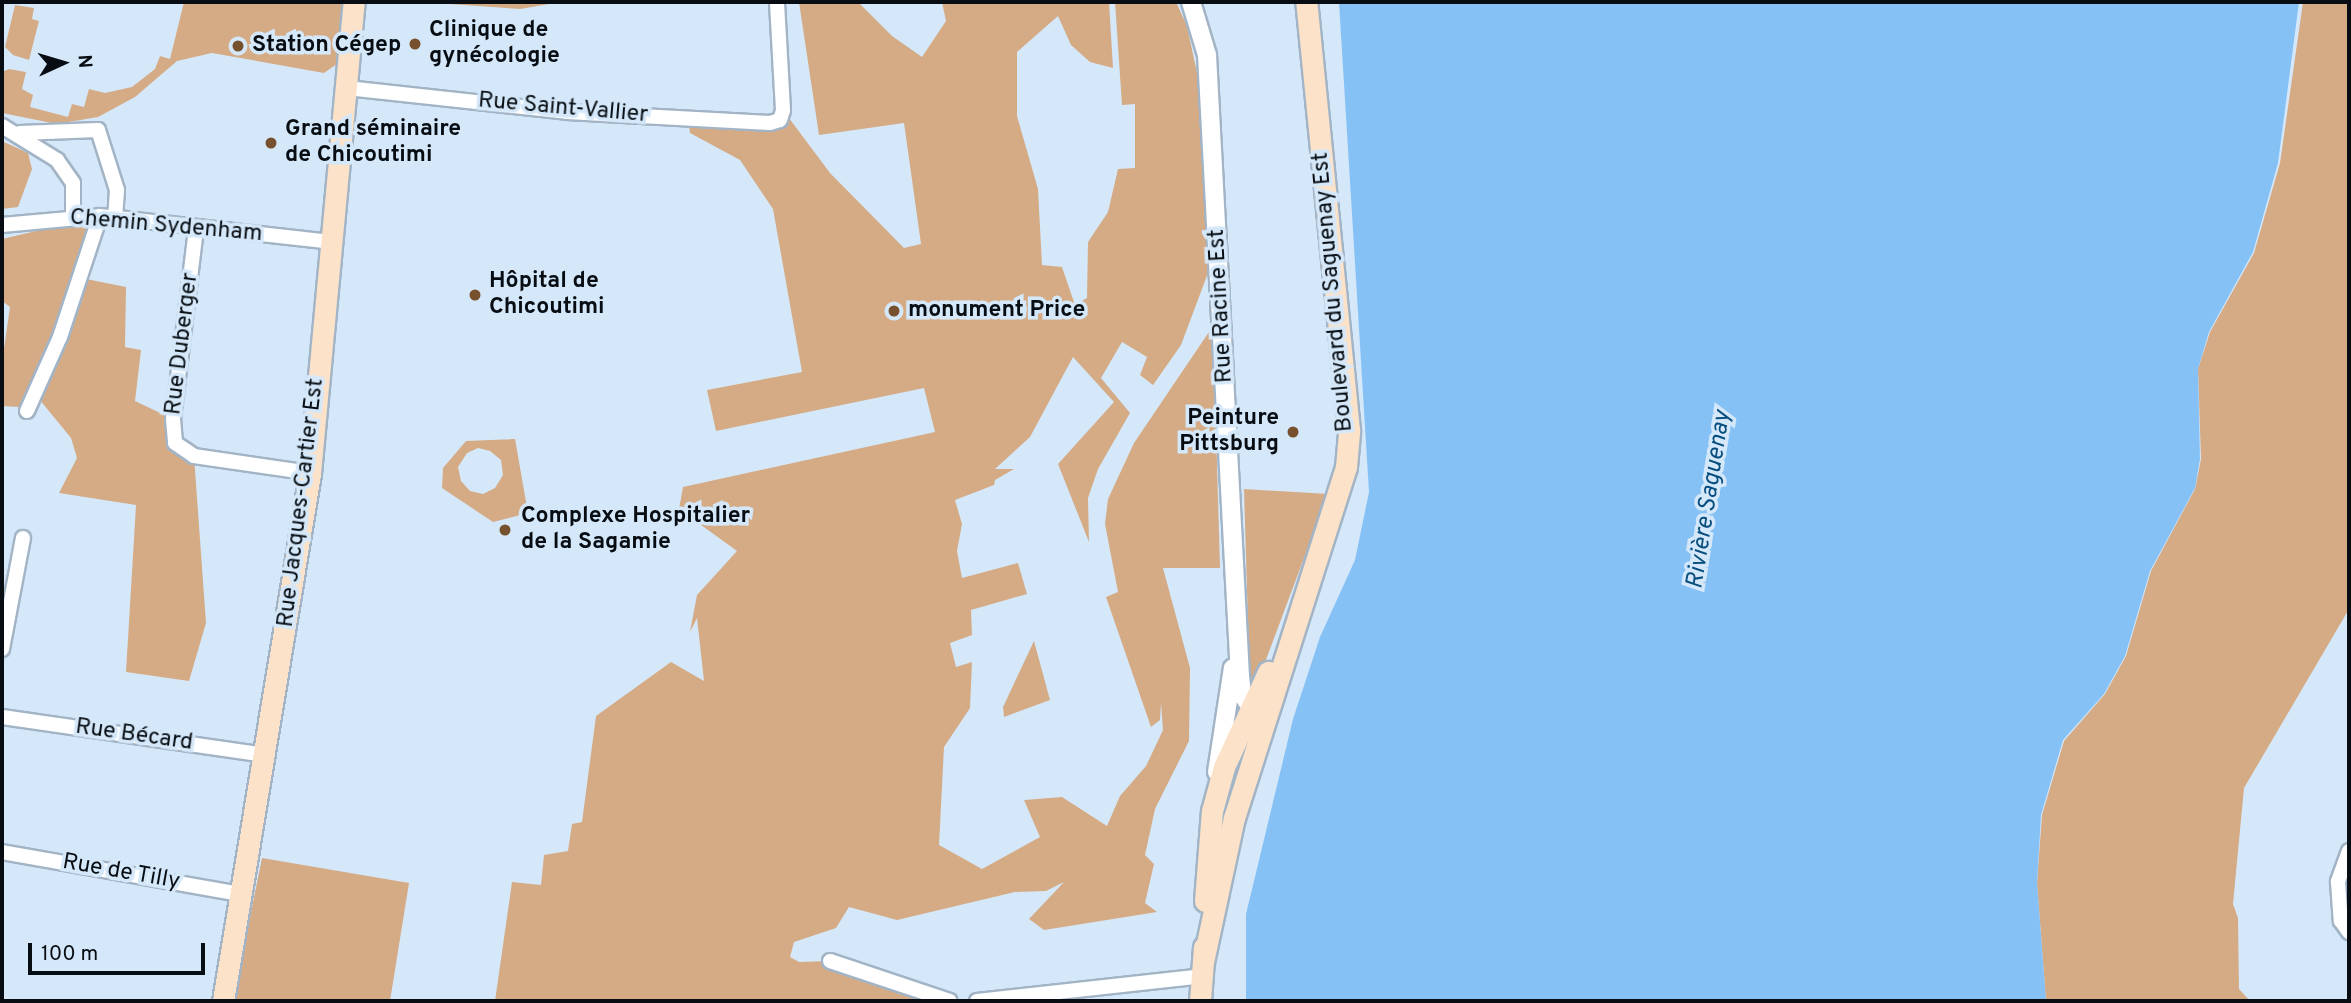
<!DOCTYPE html>
<html>
<head>
<meta charset="utf-8">
<style>
	body { margin:0 }
	#map { position:relative; width:2351px; height:1003px; overflow:hidden; background:#d5e8fa; font-family:Overpass,sans-serif }
	div>[style] { position:absolute }
	[style*='--x'] { left:calc(var(--x)*1px); top:calc(var(--y)*1px); width:calc(var(--w)*1px); rotate:calc(var(--a)*1deg) }
	.green>* { inset:0; background:#d5ab85 }
	.water>* { inset:0; background:#86c1f6 }
	.roads { filter:drop-shadow(2px 0 #a2b4c5) drop-shadow(-2px 0 #a2b4c5) drop-shadow(0 2px #a2b4c5) drop-shadow(0 -2px #a2b4c5) }
	.minor>* { height:14px; margin:-7px; padding:0 7px; transform-origin:7px; border-radius:7px; background:#fff }
	.tertiary>* { height:18px; margin:-9px; padding:0 9px; transform-origin:9px; border-radius:9px; background:#fff }
	.secondary>* { height:21px; margin:-10.5px; padding:0 10.5px; transform-origin:10.5px; border-radius:10.5px; background:#fbe2c8 }
	.dots>* { width:19px; height:19px; translate:-50% -50%; box-sizing:border-box; border:4px solid #d5e8fa; border-radius:50% }
	span { translate:-50% -50%; white-space:nowrap; text-align:center; line-height:1.15; -webkit-text-stroke:7px #d5e8fa; paint-order:stroke }
	.poi-label { font-size:23px; color:#070d12; font-weight:700 }
	.left { translate:0 -50%; text-align:left }
	.right { translate:-100% -50%; text-align:right }
	.street-label { font-size:23px; color:#070d12 }
	.water-label { font-size:24px; color:#074d7d; font-style:italic }
	.frame { position:absolute; inset:0; border:4px solid #070d12; pointer-events:none }
	.north { position:absolute; left:28px; top:28px; width:70px; height:70px; -webkit-text-stroke:5px #d5e8fa; paint-order:stroke; rotate:86deg; font-size:19px; font-weight:700; line-height:28px; text-align:center; color:#070d12 }
	.north::after { content:''; display:block; margin:auto; width:24px; height:32px; background:#070d12; clip-path:polygon(50% 0,100% 100%,50% 72%,0 100%) }
	.scale { position:absolute; left:28px; top:943px; width:177px; height:32px; box-sizing:border-box; border:4px solid #070d12; border-top:0; padding-left:9px; font-size:21px; line-height:24px; white-space:nowrap; color:#070d12; -webkit-text-stroke:5px #d5e8fa; paint-order:stroke }
</style>
</head>
<body>
<div id="map">
	<div class="green">
		<div style="clip-path:polygon(184px 2px,344px 2px,337px 64px,324px 73px,212px 53px,177px 61px,135px 97px,98px 117px,57px 124px,2px 113px,2px 72px,9px 69px,26px 72px,22px 89px,33px 95px,30px 107px,68px 117px,72px 104px,84px 107px,89px 89px,105px 93px,132px 87px,155px 69px,160px 56px,170px 59px)"></div>
		<div style="clip-path:polygon(421px 2px,561px 2px,520px 9px)"></div>
		<div style="clip-path:polygon(799px 2px,858px 2px,892px 36px,922px 57px,946px 21px,942px 2px,1109px 2px,1113px 68px,1090px 62px,1071px 45px,1058px 16px,1017px 52px,1017px 116px,1038px 189px,1042px 265px,1062px 267px,1075px 305px,1087px 298px,1088px 242px,1108px 212px,1118px 169px,1135px 168px,1135px 104px,1122px 105px,1115px 2px,1176px 2px,1187px 26px,1200px 87px,1211px 237px,1208px 273px,1181px 345px,1153px 385px,1140px 375px,1147px 357px,1122px 342px,1101px 378px,1130px 413px,1098px 469px,1088px 498px,1089px 542px,1058px 464px,1114px 402px,1073px 357px,1030px 437px,995px 469px,1014px 469px,995px 480px,994px 485px,955px 500px,962px 524px,957px 551px,962px 578px,1018px 563px,1027px 594px,971px 610px,972px 635px,950px 643px,956px 667px,972px 662px,970px 708px,944px 747px,939px 845px,982px 869px,1040px 837px,1024px 800px,1062px 797px,1107px 826px,1120px 796px,1146px 766px,1163px 730px,1161px 703px,1160px 720px,1151px 727px,1106px 597px,1118px 592px,1105px 524px,1108px 499px,1134px 443px,1213px 326px,1220px 568px,1163px 568px,1190px 668px,1189px 741px,1155px 809px,1145px 855px,1154px 864px,1145px 903px,1157px 912px,1044px 930px,1029px 919px,1064px 882px,1046px 891px,1015px 892px,897px 920px,849px 907px,836px 928px,794px 942px,790px 957px,799px 962px,830px 961px,950px 1001px,495px 1001px,512px 882px,541px 885px,544px 855px,568px 851px,572px 824px,582px 822px,596px 716px,671px 662px,704px 681px,697px 618px,690px 632px,697px 595px,737px 551px,679px 509px,683px 487px,935px 432px,924px 388px,716px 431px,707px 390px,802px 372px,773px 209px,740px 160px,690px 133px,688px 119px,770px 123px,783px 110px,830px 173px,904px 248px,921px 244px,904px 123px,819px 135px)"></div>
		<div style="clip-path:polygon(2303px 2px,2349px 2px,2349px 609px,2244px 788px,2233px 904px,2238px 918px,2239px 989px,2250px 1001px,2046px 1001px,2037px 883px,2042px 815px,2064px 741px,2105px 694px,2126px 656px,2151px 571px,2195px 489px,2201px 459px,2198px 369px,2210px 332px,2254px 253px,2280px 163px)"></div>
		<div style="clip-path:polygon(15px 5px,34px 8px,32px 19px,39px 21px,29px 60px,13px 55px,5px 47px)"></div>
		<div style="clip-path:polygon(2px 141px,28px 153px,32px 169px,18px 207px,2px 209px)"></div>
		<div style="clip-path:polygon(100px 216px,81px 278px,126px 287px,125px 347px,141px 350px,135px 401px,173px 419px,173px 432px,194px 456px,206px 623px,189px 681px,126px 672px,136px 505px,59px 493px,77px 458px,71px 438px,35px 394px,19px 407px,2px 406px,2px 362px,10px 307px,2px 301px,2px 239px)"></div>
		<div style="clip-path:polygon(evenodd,515px 439px,528px 513px,493px 522px,442px 488px,443px 468px,466px 441px,515px 439px,478px 448px,490px 451px,501px 460px,503px 475px,495px 488px,483px 494px,470px 491px,461px 481px,458px 467px,467px 453px,478px 448px)"></div>
		<div style="clip-path:polygon(1244px 489px,1328px 494px,1264px 665px,1250px 691px)"></div>
		<div style="clip-path:polygon(1034px 641px,1050px 700px,1004px 717px,1003px 707px)"></div>
		<div style="clip-path:polygon(262px 858px,409px 883px,390px 1001px,233px 1001px)"></div>
	</div>
	<div class="water">
		<div style="clip-path:polygon(1339px 2px,2299px 2px,2278px 163px,2253px 252px,2209px 332px,2198px 369px,2200px 459px,2195px 488px,2150px 571px,2125px 656px,2104px 694px,2063px 740px,2041px 815px,2037px 883px,2046px 1001px,1246px 1001px,1246px 914px,1293px 719px,1320px 637px,1355px 560px,1369px 492px)"></div>
	</div>
	<div class="roads">
		<div class="minor">
			<div style="--x:347;--y:88;--w:221;--a:6.2"></div>
			<div style="--x:567;--y:112;--w:203;--a:3.1"></div>
			<div style="--x:770;--y:123;--w:10;--a:-17"></div>
			<div style="--x:780;--y:120;--w:10;--a:-73"></div>
			<div style="--x:783;--y:110;--w:108;--a:-93.2"></div>
			<div style="--x:2;--y:126;--w:65;--a:31.7"></div>
			<div style="--x:57;--y:160;--w:28;--a:55"></div>
			<div style="--x:73;--y:183;--w:32;--a:90"></div>
			<div style="--x:20;--y:133;--w:78;--a:-2.2"></div>
			<div style="--x:98;--y:130;--w:63;--a:72.4"></div>
			<div style="--x:117;--y:190;--w:28;--a:94"></div>
			<div style="--x:2;--y:225;--w:98;--a:-5.2"></div>
			<div style="--x:100;--y:216;--w:232;--a:6.4"></div>
			<div style="--x:196;--y:229;--w:191;--a:96.9"></div>
			<div style="--x:173;--y:419;--w:24;--a:85"></div>
			<div style="--x:175;--y:443;--w:23;--a:34"></div>
			<div style="--x:194;--y:456;--w:117;--a:8.3"></div>
			<div style="--x:27;--y:411;--w:81;--a:-66"></div>
			<div style="--x:60;--y:337;--w:127;--a:-71.7"></div>
			<div style="--x:2;--y:649;--w:113;--a:-79.3"></div>
			<div style="--x:2;--y:717;--w:268;--a:8.2"></div>
			<div style="--x:2349;--y:851;--w:33;--a:110"></div>
			<div style="--x:2338;--y:882;--w:39;--a:86"></div>
			<div style="--x:2341;--y:921;--w:14;--a:54"></div>
			<div style="--x:2;--y:852;--w:242;--a:10"></div>
			<div style="--x:830;--y:961;--w:126;--a:18.4"></div>
			<div style="--x:977;--y:1001;--w:226;--a:-6.3"></div>
		</div>
		<div class="tertiary">
			<div style="--x:1191;--y:2;--w:55;--a:73.2"></div>
			<div style="--x:1207;--y:55;--w:622;--a:86.96"></div>
			<div style="--x:1240;--y:676;--w:18;--a:84"></div>
			<div style="--x:1242;--y:694;--w:27;--a:56"></div>
			<div style="--x:1217;--y:772;--w:105;--a:-81.3"></div>
		</div>
		<div class="secondary">
			<div style="--x:1205;--y:901;--w:90;--a:-85.6"></div>
			<div style="--x:1212;--y:811;--w:46;--a:-74.7"></div>
			<div style="--x:1224;--y:767;--w:105;--a:-65.1"></div>
			<div style="--x:1203;--y:962;--w:147;--a:-77.9"></div>
			<div style="--x:1234;--y:818;--w:368;--a:-72.3"></div>
			<div style="--x:1346;--y:467;--w:37;--a:-85"></div>
			<div style="--x:1349;--y:430;--w:430;--a:-95.7"></div>
			<div style="--x:223;--y:1001;--w:535;--a:-80.64"></div>
			<div style="--x:310;--y:473;--w:473;--a:-84.7"></div>
			<div style="--x:1200;--y:1001;--w:54;--a:-85.8"></div>
		</div>
	</div>
	<div class="dots">
		<div style="left:415px;top:44px;background:#77512d"></div>
		<div style="left:238px;top:46px;background:#77512d"></div>
		<div style="left:271px;top:143px;background:#77512d"></div>
		<div style="left:475px;top:295px;background:#77512d"></div>
		<div style="left:894px;top:311px;background:#77512d"></div>
		<div style="left:1293px;top:432px;background:#77512d"></div>
		<div style="left:505px;top:530px;background:#77512d"></div>
	</div>
	<div class="poi-label">
		<span class="left" style="left:429px;top:44px">Clinique de<br>gynécologie</span>
		<span class="left" style="left:252px;top:46px">Station Cégep</span>
		<span class="left" style="left:285px;top:143px">Grand séminaire<br>de Chicoutimi</span>
		<span class="left" style="left:489px;top:295px">Hôpital de<br>Chicoutimi</span>
		<span class="left" style="left:908px;top:311px">monument Price</span>
		<span class="right" style="left:1279px;top:432px">Peinture<br>Pittsburg</span>
		<span class="left" style="left:521px;top:530px">Complexe Hospitalier<br>de la Sagamie</span>
	</div>
	<div class="street-label">
		<span style="left:563px;top:109px;rotate:5deg">Rue Saint-Vallier</span>
		<span style="left:166px;top:227px;rotate:5deg">Chemin Sydenham</span>
		<span style="left:1334px;top:292px;rotate:-95deg">Boulevard du Saguenay Est</span>
		<span style="left:1222px;top:306px;rotate:-93deg">Rue Racine Est</span>
		<span style="left:183px;top:344px;rotate:-83deg">Rue Duberger</span>
		<span style="left:302px;top:503px;rotate:-83deg">Rue Jacques-Cartier Est</span>
		<span style="left:134px;top:736px;rotate:8deg">Rue Bécard</span>
		<span style="left:121px;top:873px;rotate:10deg">Rue de Tilly</span>
	</div>
	<div class="water-label">
		<span style="left:1710px;top:500px;rotate:-81deg">Rivière Saguenay</span>
	</div>
	<div class="frame"></div>
	<div class="north">N</div>
	<div class="scale">100 m</div>
</div>
</body>
</html>
